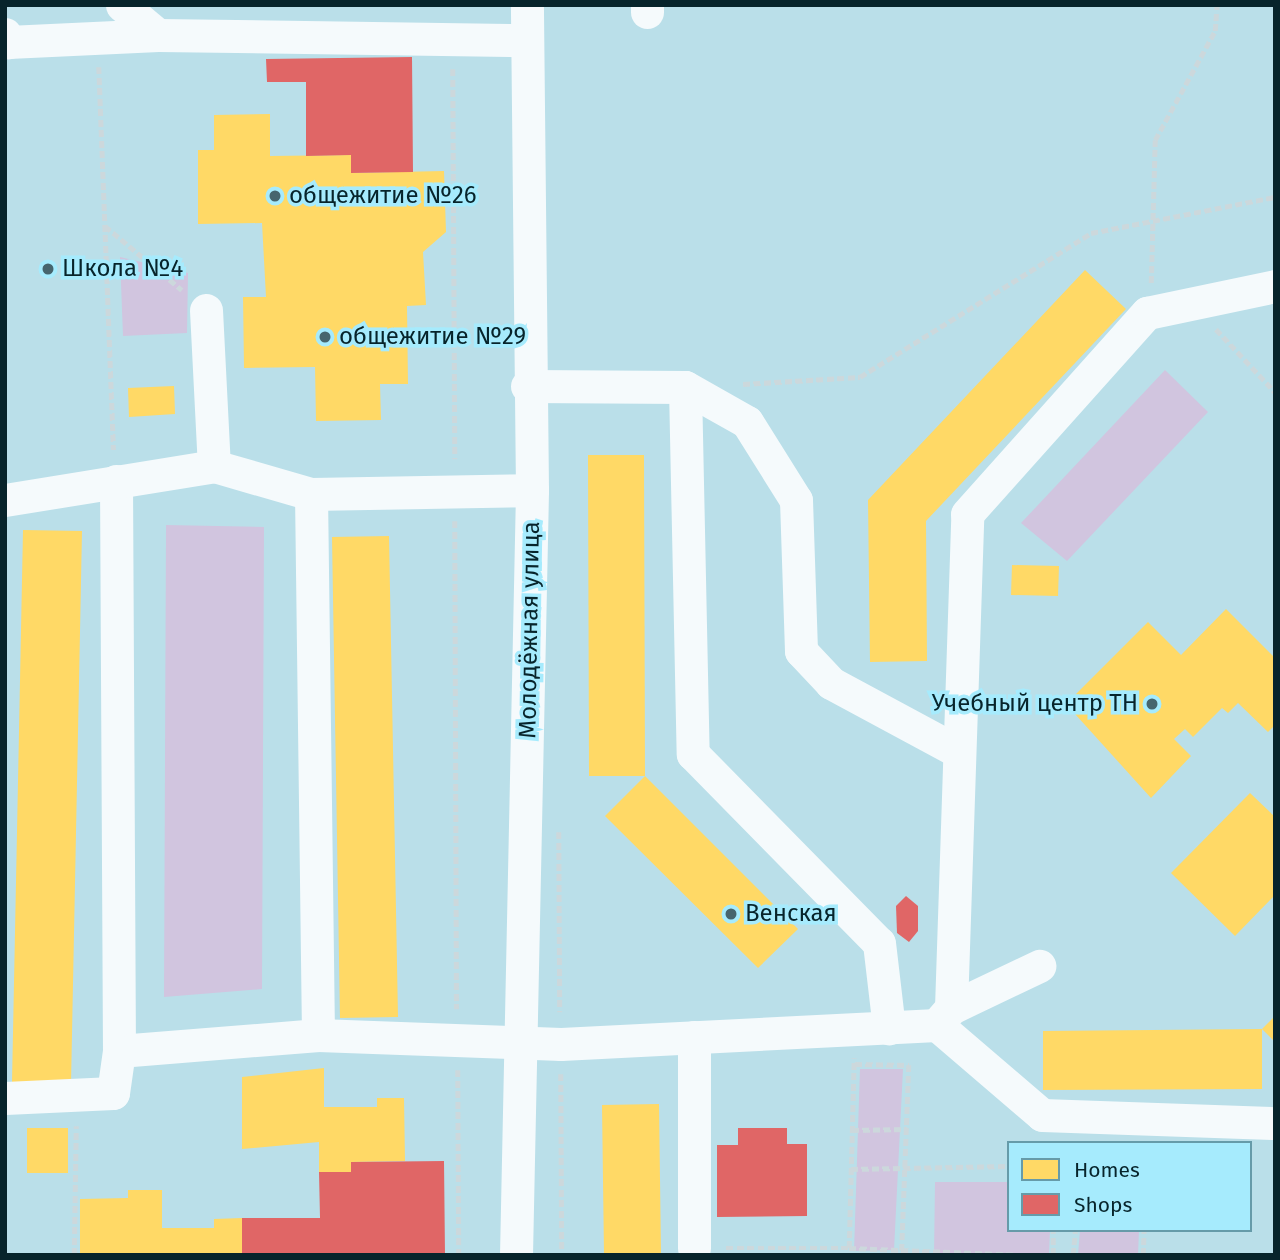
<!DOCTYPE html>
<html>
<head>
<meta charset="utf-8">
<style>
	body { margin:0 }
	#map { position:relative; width:1280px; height:1260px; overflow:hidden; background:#badfe9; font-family:"Fira Sans",sans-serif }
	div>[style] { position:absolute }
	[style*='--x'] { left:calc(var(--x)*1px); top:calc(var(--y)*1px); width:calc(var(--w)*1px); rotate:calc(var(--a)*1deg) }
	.green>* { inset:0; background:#d1c5df }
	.homes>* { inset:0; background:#ffd966 }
	.shops>* { inset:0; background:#e06666 }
	.path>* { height:4.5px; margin-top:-2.25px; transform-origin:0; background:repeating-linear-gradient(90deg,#ccd8dc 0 7px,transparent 0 10.5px) }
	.minor>* { height:33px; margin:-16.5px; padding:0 16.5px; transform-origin:16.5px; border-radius:16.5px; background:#f5fafc }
	.dots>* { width:19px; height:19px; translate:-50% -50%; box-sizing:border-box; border:4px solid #a6ebfd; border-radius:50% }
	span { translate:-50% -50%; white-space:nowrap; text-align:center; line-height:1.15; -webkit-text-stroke:7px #a6ebfd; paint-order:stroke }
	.poi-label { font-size:24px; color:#07242b }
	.left { translate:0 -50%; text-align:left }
	.right { translate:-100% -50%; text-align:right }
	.street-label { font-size:24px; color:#07242b }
	.frame { position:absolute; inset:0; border:7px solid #07242b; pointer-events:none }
	.legend { position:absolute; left:1007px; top:1141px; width:245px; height:91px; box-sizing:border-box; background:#a6ebfd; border:2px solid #669ba9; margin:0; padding:9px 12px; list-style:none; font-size:21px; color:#07242b }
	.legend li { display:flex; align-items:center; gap:14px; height:35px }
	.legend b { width:35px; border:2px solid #669ba9 }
</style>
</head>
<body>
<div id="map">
	<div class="green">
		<div style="clip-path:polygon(120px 257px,188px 273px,187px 333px,123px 336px)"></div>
		<div style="clip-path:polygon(1165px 370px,1208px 412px,1067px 561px,1021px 523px)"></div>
		<div style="clip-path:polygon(166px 525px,264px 527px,262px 989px,164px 997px)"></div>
		<div style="clip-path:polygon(860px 1069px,903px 1069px,894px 1250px,854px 1251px)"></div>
		<div style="clip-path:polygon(935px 1182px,1009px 1182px,1009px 1230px,1050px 1230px,1049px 1255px,934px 1255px)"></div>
		<div style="clip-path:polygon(1080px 1230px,1139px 1230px,1138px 1255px,1078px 1255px)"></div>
	</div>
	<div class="homes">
		<div style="clip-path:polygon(270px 114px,270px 156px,351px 155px,351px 173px,444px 171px,446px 232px,423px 252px,426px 305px,407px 306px,408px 384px,380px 384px,381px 420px,316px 421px,315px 367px,244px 368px,243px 297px,266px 297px,262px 223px,198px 224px,198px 150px,214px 150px,214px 115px)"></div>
		<div style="clip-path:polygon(1085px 270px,1126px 309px,926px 521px,927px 661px,870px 662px,868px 500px)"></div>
		<div style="clip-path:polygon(174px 386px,175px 414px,129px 417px,128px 388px)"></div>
		<div style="clip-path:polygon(588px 455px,644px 455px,645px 776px,589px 776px)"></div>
		<div style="clip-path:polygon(23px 530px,82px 531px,71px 1084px,12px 1083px)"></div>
		<div style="clip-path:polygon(389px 536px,398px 1017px,340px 1018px,332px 537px)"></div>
		<div style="clip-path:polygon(1012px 565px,1059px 566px,1058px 596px,1011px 595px)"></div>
		<div style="clip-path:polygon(1226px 609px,1275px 658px,1275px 725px,1268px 732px,1238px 703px,1228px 713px,1222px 708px,1193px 737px,1185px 729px,1174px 739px,1191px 756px,1151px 798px,1066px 704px,1148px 622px,1181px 655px)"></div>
		<div style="clip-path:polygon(645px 776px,798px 929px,758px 968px,605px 816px)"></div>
		<div style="clip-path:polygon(1250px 793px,1275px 817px,1275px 895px,1235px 936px,1171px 873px)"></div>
		<div style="clip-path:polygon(1275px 1016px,1275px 1042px,1262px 1029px)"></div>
		<div style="clip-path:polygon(1262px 1029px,1262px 1089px,1043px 1090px,1043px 1031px)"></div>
		<div style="clip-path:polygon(324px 1068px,324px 1107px,377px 1107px,377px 1098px,404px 1098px,405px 1161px,351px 1162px,351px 1172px,319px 1172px,319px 1142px,242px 1149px,242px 1077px)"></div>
		<div style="clip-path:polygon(659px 1104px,661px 1255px,604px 1255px,602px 1105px)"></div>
		<div style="clip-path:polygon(27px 1128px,68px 1128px,68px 1173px,27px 1173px)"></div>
		<div style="clip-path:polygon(128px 1190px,162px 1190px,162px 1228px,214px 1228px,214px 1219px,242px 1218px,242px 1255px,80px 1255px,80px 1199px,128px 1198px)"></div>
	</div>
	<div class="shops">
		<div style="clip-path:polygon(412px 57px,413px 172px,351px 173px,351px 155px,306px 156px,306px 82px,267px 82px,266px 59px)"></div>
		<div style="clip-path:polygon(906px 896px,918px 906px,918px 931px,909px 942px,897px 933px,896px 906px)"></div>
		<div style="clip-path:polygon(738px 1128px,787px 1128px,787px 1144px,807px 1144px,807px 1216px,717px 1217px,717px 1145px,738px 1145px)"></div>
		<div style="clip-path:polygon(444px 1161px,445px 1255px,242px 1255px,242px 1218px,320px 1218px,319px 1172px,351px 1172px,351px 1162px)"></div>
	</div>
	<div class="path">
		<div style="--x:99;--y:67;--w:383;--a:87.8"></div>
		<div style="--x:453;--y:69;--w:390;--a:89.7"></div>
		<div style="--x:105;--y:226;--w:100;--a:39.7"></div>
		<div style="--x:1151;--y:283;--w:143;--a:-88.4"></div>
		<div style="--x:1155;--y:140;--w:124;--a:-61.2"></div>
		<div style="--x:1215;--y:31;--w:26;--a:-86"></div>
		<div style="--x:1216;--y:329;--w:86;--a:46.9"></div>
		<div style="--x:743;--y:384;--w:117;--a:-3.4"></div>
		<div style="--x:860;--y:377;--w:272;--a:-31.9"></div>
		<div style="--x:1091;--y:233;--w:187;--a:-11.1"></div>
		<div style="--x:455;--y:521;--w:488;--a:89.8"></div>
		<div style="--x:559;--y:832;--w:180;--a:89.7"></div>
		<div style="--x:855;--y:1064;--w:54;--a:1.1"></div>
		<div style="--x:909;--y:1065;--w:185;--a:92.2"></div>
		<div style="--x:458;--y:1070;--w:185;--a:89.7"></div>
		<div style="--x:561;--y:1074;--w:181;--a:89.7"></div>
		<div style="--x:852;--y:1130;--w:55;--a:-1"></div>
		<div style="--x:851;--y:1169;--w:158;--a:-1.1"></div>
		<div style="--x:726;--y:1248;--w:123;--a:0"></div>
		<div style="--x:849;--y:1248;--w:190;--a:-88.5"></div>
		<div style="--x:849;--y:1248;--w:172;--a:2.3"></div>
		<div style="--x:74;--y:1255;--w:129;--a:-89.1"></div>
		<div style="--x:1053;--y:1255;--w:25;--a:-90"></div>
		<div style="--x:1073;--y:1255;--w:25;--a:-85"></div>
		<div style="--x:1143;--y:1255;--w:25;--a:-88"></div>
	</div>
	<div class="minor">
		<div style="--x:122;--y:5;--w:47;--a:39.8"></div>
		<div style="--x:158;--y:35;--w:368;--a:0.8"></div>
		<div style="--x:647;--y:5;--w:7;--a:90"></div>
		<div style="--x:5;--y:34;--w:9;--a:69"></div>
		<div style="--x:8;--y:42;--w:150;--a:-2.7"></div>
		<div style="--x:206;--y:310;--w:156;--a:87.1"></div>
		<div style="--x:527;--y:386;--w:158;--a:0.4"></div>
		<div style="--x:685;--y:387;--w:367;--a:88.8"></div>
		<div style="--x:693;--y:754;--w:265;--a:45.5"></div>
		<div style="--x:879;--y:943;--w:86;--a:83.3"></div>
		<div style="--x:685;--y:387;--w:71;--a:29.4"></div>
		<div style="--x:747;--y:422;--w:92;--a:57.9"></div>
		<div style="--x:796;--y:500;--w:151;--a:88.1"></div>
		<div style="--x:801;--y:651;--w:44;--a:46.8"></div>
		<div style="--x:831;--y:683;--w:145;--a:28.3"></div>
		<div style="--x:116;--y:481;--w:570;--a:89.7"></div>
		<div style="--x:119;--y:1051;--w:200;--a:-4.6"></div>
		<div style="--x:318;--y:1035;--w:541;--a:-90.74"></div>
		<div style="--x:5;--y:500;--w:212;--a:-9.2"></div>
		<div style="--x:214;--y:466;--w:101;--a:16.1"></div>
		<div style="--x:311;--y:494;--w:221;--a:-1"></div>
		<div style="--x:951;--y:1008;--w:494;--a:-88.1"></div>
		<div style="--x:967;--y:514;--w:270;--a:-48.2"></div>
		<div style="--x:1147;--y:313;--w:131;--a:-11.9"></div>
		<div style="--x:938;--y:1023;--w:20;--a:-49"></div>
		<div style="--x:951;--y:1008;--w:98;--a:-25.5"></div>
		<div style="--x:318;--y:1035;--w:243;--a:2.1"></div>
		<div style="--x:561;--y:1044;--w:376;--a:-2.9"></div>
		<div style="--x:937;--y:1025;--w:138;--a:40.6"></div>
		<div style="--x:1042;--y:1115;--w:233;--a:2"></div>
		<div style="--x:5;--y:1098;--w:108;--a:-2.7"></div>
		<div style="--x:113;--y:1093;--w:42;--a:-81.9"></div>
		<div style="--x:694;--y:1248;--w:211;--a:-90"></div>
		<div style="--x:516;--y:1255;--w:765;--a:-88.8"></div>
		<div style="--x:532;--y:490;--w:485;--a:-90.6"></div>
	</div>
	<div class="dots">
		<div style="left:275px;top:196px;background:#46656e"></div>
		<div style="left:48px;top:269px;background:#46656e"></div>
		<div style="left:325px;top:337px;background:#46656e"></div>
		<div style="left:1152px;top:704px;background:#46656e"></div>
		<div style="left:731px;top:914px;background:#46656e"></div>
	</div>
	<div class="poi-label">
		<span class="left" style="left:289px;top:196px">общежитие №26</span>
		<span class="left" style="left:62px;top:269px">Школа №4</span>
		<span class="left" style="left:339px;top:337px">общежитие №29</span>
		<span class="right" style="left:1138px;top:704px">Учебный центр ТН</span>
		<span class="left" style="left:745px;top:914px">Венская</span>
	</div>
	<div class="street-label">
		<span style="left:530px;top:630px;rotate:-89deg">Молодёжная улица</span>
	</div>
	<div class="frame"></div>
	<ul class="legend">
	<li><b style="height:19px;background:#ffd966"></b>Homes</li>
	<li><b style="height:19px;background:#e06666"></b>Shops</li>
	</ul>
</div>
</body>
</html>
